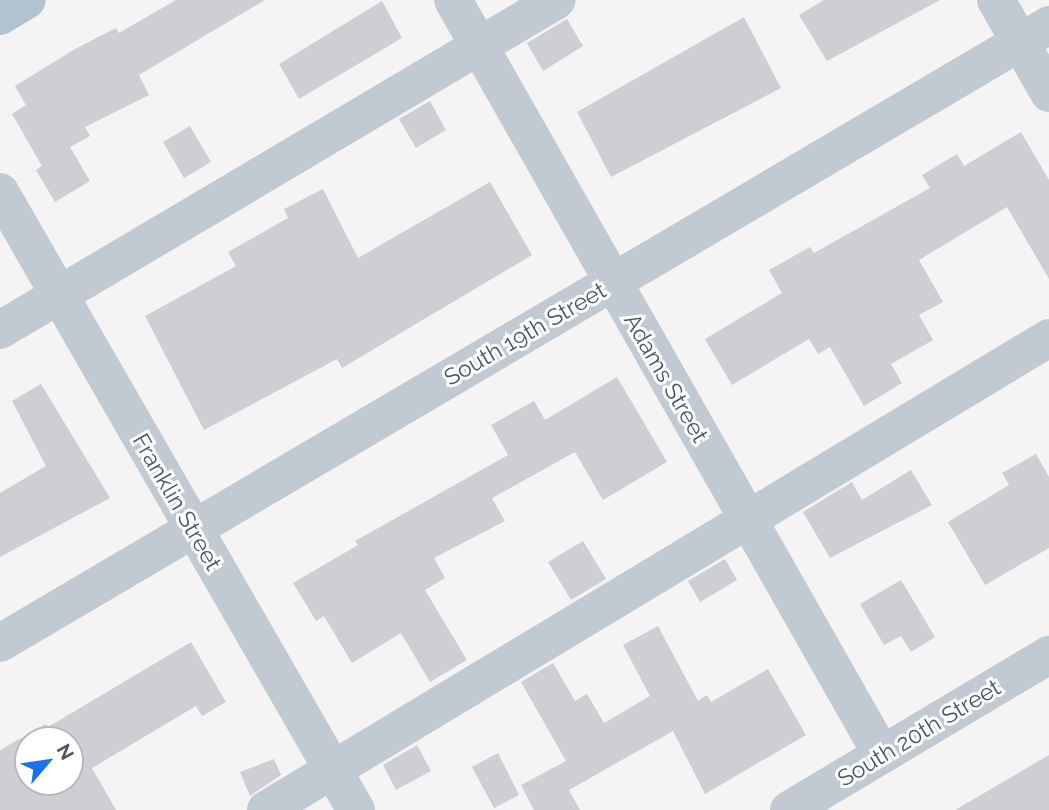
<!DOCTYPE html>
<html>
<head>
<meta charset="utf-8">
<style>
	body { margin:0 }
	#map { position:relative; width:1049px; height:810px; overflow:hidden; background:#f5f3f3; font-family:Raleway,sans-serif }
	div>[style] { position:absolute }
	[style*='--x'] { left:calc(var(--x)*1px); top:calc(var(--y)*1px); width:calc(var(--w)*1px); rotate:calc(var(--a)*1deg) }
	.building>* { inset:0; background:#cdcfd5 }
	.minor>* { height:38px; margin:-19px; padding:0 19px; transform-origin:19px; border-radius:19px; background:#c1cad2 }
	.major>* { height:38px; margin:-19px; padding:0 19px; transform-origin:19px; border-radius:19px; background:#b3c2d1 }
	span { translate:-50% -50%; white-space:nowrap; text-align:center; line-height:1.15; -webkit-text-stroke:6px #fff; paint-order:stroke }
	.street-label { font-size:23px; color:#4a5661 }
	.north { position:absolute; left:14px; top:726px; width:70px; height:70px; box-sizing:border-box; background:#fff; border:2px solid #b7bbc0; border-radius:50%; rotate:61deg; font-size:19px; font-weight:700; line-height:28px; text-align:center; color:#4a5661 }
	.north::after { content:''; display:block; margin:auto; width:24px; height:32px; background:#1a73e8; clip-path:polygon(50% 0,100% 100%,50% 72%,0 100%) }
</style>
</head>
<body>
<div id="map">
	<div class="building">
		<div style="clip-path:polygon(176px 0,265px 0,139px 75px,149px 95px,85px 127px,90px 136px,70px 147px,90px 181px,55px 202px,36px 170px,42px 166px,12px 114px,26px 105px,15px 86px,75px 49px,116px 28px,119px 33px)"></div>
		<div style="clip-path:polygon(824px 0,940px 0,827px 61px,799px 15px)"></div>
		<div style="clip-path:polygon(382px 1px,402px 38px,299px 99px,279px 64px)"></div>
		<div style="clip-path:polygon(744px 17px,781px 88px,611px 177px,577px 112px)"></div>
		<div style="clip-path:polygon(567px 19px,583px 46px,543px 71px,527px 43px)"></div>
		<div style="clip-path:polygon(430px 101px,446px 130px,416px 148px,399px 119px)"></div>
		<div style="clip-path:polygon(190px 126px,211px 162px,184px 178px,163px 142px)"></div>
		<div style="clip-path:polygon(1021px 132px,1049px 180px,1049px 279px,1007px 207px,919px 260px,943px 302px,919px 315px,933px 340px,891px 364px,902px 383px,864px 406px,830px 347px,818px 354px,809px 339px,732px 385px,705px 339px,782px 293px,769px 270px,810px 247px,814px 253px,930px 188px,922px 175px,957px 154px,964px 166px)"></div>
		<div style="clip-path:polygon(490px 182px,532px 255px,342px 368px,337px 359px,204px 430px,145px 316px,236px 266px,228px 252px,288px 218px,284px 209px,323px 189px,358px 258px)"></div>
		<div style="clip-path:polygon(617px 377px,667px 462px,603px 500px,575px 452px,492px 498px,505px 521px,434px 558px,445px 578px,425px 590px,467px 660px,430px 682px,401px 633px,352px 663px,324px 616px,316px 621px,293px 583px,358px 545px,355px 541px,508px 455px,491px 425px,534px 401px,545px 420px)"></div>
		<div style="clip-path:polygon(41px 384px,110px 498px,0 557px,0 493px,46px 466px,12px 401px)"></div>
		<div style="clip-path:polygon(1036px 454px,1049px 477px,1049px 548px,985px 585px,948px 522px,1009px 485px,1002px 473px)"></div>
		<div style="clip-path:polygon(911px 470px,932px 505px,830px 558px,803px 512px,852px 482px,862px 500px)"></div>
		<div style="clip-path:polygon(583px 541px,606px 579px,571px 600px,548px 562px)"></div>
		<div style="clip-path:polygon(725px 559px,737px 580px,700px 602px,688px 581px)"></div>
		<div style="clip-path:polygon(901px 580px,935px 637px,911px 652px,901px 636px,884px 645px,860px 604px)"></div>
		<div style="clip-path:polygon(658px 626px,698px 701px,707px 695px,711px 702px,768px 669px,806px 735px,705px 794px,673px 731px,569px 790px,580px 810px,534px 810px,521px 785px,566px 761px,521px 682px,553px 663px,575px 701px,587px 694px,604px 723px,650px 696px,623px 645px)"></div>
		<div style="clip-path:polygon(evenodd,191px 642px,226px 702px,202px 716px,196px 706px,92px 768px,116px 810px,0 810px,0 750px,46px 724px,48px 727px,191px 642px,28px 740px,70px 740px,70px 782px,28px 782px,28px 740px)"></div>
		<div style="clip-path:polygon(417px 745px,431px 771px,396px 790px,383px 765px)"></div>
		<div style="clip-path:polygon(498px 753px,519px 795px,494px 808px,472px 767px)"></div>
		<div style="clip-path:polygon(1049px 755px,1049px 810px,955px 810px)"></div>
		<div style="clip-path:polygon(274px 759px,281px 775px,250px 796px,240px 772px)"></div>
	</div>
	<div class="minor">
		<div style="--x:453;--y:0;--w:868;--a:60.39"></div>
		<div style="--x:996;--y:0;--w:107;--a:60.3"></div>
		<div style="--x:0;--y:192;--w:713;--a:60.06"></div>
		<div style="--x:0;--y:330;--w:647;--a:-30.65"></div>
		<div style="--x:0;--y:643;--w:1218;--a:-30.5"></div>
		<div style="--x:266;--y:810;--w:914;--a:-31.08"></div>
		<div style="--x:789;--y:810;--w:303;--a:-30.8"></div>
	</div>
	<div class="major">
		<div style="--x:0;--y:16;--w:31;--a:-31"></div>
	</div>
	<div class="street-label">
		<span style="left:525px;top:334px;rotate:-30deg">South 19th Street</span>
		<span style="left:666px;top:378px;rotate:60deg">Adams Street</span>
		<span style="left:177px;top:502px;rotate:60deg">Franklin Street</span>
		<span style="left:919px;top:733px;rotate:-31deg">South 20th Street</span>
	</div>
	<div class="north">N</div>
</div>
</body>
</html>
